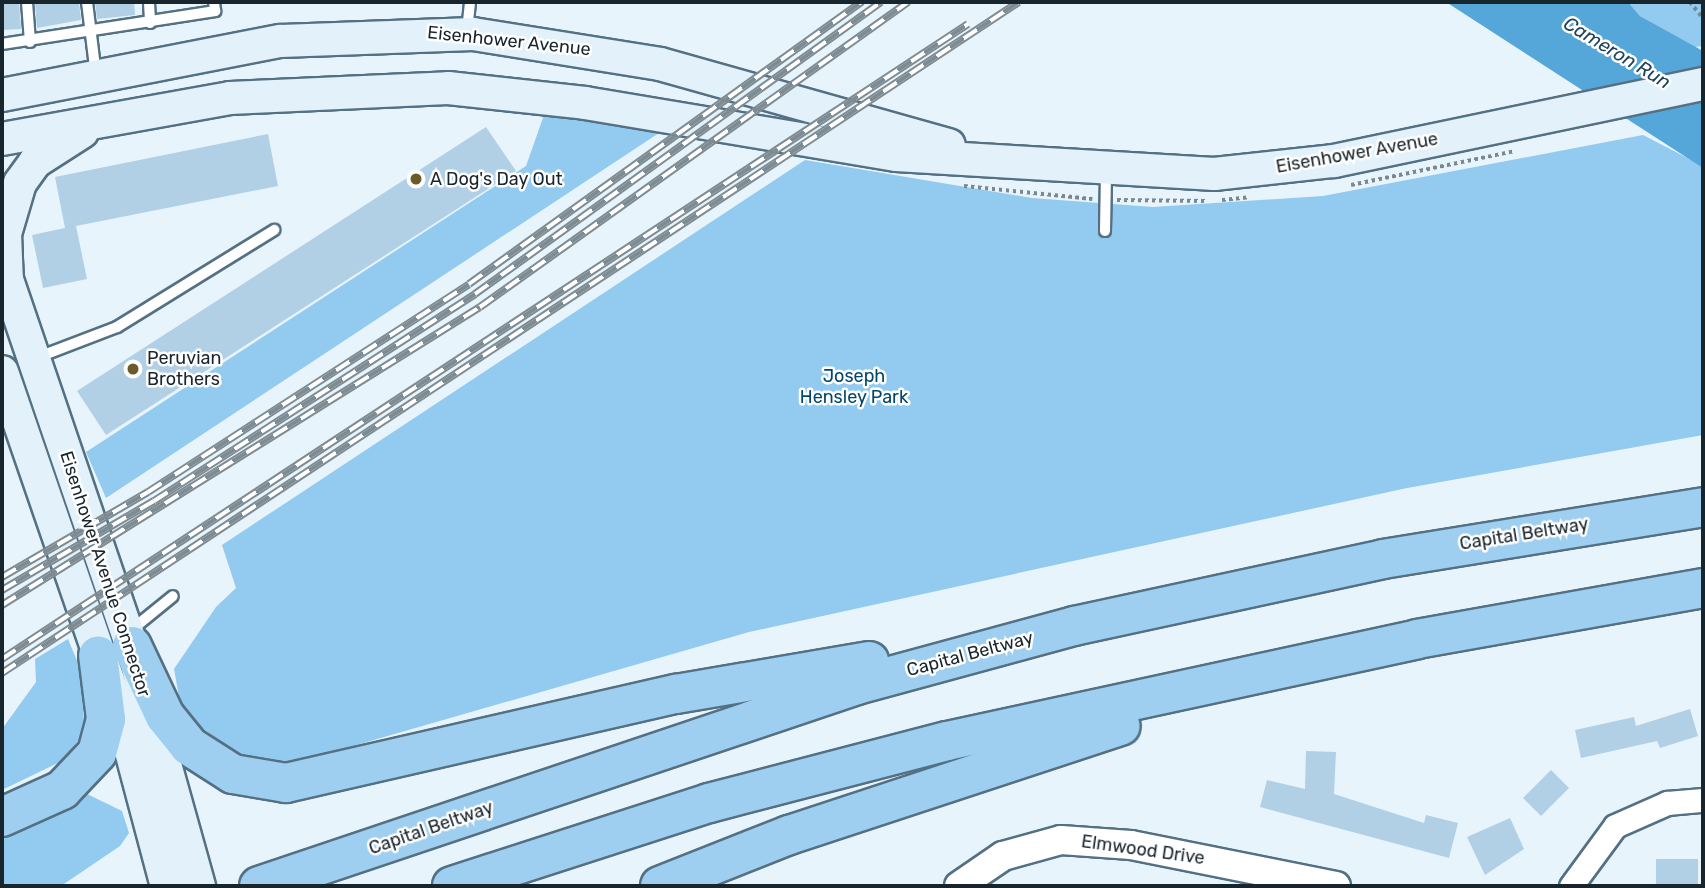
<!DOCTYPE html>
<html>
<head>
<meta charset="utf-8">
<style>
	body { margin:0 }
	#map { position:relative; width:1705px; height:888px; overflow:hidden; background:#e7f4fc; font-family:Rubik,sans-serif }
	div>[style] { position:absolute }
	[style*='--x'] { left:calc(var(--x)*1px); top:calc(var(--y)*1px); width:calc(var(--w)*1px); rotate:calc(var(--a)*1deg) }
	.green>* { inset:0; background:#93caef }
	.water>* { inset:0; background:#55a6d9 }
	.building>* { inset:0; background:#b1d0e5 }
	.path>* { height:3.5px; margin-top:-1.75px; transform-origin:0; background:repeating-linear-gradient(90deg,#7b888f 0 3.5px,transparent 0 7px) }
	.roads { filter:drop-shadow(2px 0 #547083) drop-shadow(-2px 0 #547083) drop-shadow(0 2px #547083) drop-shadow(0 -2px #547083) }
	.service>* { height:10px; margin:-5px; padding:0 5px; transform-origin:5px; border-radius:5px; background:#fff }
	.minor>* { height:23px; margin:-11.5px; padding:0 11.5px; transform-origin:11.5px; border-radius:11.5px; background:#fff }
	.tertiary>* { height:28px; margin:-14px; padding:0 14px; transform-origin:14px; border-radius:14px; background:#fff }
	.secondary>* { height:32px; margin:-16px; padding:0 16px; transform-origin:16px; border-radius:16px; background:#e2f1fa }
	.motorway>* { height:38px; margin:-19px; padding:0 19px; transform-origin:19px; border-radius:19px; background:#9ecff0 }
	.rail>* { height:8px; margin-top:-4px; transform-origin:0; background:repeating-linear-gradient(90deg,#fff 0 16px,#7e8b92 0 32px); box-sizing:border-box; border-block:2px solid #7e8b92 }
	.dots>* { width:19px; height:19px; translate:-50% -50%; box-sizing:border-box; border:4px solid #fff; border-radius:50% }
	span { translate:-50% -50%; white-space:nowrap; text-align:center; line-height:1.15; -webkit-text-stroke:5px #fff; paint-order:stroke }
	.street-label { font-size:18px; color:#19252c }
	.poi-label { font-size:18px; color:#19252c }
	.left { translate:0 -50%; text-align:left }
	.park-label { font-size:18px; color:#024769 }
	.water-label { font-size:19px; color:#1f4359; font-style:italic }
	.frame { position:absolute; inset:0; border:4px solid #19252c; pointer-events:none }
</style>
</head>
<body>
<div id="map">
	<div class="green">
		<div style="clip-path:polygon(1628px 2px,1703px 2px,1703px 46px,1695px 47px,1640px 16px)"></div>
		<div style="clip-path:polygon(544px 115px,662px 131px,106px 498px,86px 452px,526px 166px)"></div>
		<div style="clip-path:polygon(1643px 135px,1703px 166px,1703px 435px,1407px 488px,749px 632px,294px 763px,258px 761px,230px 749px,182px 713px,174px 669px,216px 607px,236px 588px,222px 545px,805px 160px,1032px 198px,1153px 207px,1323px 196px)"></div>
		<div style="clip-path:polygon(68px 639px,80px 668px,85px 732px,62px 761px,2px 790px,2px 729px,36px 682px,35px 659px)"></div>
		<div style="clip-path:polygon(85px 793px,122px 811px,129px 833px,120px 846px,61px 886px,2px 886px,2px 837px)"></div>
	</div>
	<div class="water">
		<div style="clip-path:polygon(1446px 2px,1628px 2px,1640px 16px,1703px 51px,1703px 168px)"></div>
	</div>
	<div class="building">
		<div style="clip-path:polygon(2px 2px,19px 2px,21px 29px,2px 30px)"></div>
		<div style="clip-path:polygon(35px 2px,79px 2px,81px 20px,37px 28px)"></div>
		<div style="clip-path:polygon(95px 2px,134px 2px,135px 15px,97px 19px)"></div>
		<div style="clip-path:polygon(486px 127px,516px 171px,106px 435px,77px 391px)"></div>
		<div style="clip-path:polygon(268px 134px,278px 186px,76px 226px,87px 279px,43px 288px,32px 235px,65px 228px,55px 177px)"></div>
		<div style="clip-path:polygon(1690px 709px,1698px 736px,1660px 748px,1657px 741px,1581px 758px,1575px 730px,1634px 717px,1636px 726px)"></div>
		<div style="clip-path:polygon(1306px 751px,1336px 752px,1334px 794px,1424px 823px,1426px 815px,1458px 823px,1449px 858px,1260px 807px,1267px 780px,1305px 789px)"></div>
		<div style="clip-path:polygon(1551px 770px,1569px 788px,1541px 816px,1523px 798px)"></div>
		<div style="clip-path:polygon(1510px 818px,1524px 849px,1485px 875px,1467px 837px)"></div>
		<div style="clip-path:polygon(1656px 859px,1698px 859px,1698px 886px,1656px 886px)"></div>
	</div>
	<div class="path">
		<div style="--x:1690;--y:2;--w:21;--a:51"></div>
		<div style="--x:1351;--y:185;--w:167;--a:-11.7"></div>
		<div style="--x:964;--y:186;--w:129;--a:5.8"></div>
		<div style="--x:1117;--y:200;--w:91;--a:0.6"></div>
		<div style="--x:1222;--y:200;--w:27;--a:-6"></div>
	</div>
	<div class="roads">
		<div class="service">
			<div style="--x:27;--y:2;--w:40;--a:85.7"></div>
			<div style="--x:87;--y:2;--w:74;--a:83"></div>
			<div style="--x:149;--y:2;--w:21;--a:87"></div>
			<div style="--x:467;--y:31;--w:29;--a:-84"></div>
			<div style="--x:2;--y:44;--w:216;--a:-8.8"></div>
			<div style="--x:215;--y:11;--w:9;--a:-96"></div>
			<div style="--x:1105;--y:231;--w:59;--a:-89"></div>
			<div style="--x:36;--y:358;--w:87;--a:-20.9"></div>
			<div style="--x:117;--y:327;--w:185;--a:-31.7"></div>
			<div style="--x:130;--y:631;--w:55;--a:-39.1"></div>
		</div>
		<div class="minor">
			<div style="--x:1571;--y:886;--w:74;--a:-53.7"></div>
			<div style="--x:1615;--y:826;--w:57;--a:-23.9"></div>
			<div style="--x:1667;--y:803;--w:36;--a:-5"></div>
		</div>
		<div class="tertiary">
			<div style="--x:959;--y:886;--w:53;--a:-34.3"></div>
			<div style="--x:1003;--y:856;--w:60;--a:-15.4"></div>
			<div style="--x:1061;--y:840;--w:70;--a:4.1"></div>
			<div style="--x:1131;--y:845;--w:209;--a:11.3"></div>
		</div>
		<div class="secondary">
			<div style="--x:2;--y:95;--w:284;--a:-11"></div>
			<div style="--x:281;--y:41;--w:192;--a:-2.1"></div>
			<div style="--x:473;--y:34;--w:189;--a:9.1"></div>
			<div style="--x:660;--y:64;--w:300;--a:15.7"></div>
			<div style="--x:2;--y:139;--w:232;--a:-10.2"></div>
			<div style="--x:230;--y:98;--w:218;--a:-2.6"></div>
			<div style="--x:448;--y:88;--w:138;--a:6.2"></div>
			<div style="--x:585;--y:103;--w:315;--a:9.5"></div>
			<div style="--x:896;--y:155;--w:319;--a:3.4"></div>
			<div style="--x:1214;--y:174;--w:121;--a:-6.2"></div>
			<div style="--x:1334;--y:161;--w:377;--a:-11.8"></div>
			<div style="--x:2;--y:265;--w:403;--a:71.2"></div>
			<div style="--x:132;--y:646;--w:249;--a:74.4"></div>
			<div style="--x:7;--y:283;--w:49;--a:-92.3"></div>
			<div style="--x:5;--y:234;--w:53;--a:-73.6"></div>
			<div style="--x:20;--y:183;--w:26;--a:-54"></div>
			<div style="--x:35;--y:162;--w:56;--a:-32.6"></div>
			<div style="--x:2;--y:372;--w:385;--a:71"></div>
			<div style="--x:127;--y:736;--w:155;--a:75.1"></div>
		</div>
		<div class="motorway">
			<div style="--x:132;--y:646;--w:77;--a:64.8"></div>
			<div style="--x:165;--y:716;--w:38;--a:51"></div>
			<div style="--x:189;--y:746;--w:52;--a:32.5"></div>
			<div style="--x:233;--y:774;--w:54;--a:9.6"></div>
			<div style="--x:286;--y:783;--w:400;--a:-12.9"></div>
			<div style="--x:676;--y:694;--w:196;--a:-9.7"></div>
			<div style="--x:2;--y:817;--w:66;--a:-24.2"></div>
			<div style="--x:62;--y:790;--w:51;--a:-46.6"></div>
			<div style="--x:97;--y:753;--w:35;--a:-75"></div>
			<div style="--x:106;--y:719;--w:64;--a:-97.1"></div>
			<div style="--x:259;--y:886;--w:631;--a:-18.58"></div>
			<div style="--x:857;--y:685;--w:225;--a:-15.2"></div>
			<div style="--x:1074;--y:626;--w:316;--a:-12.2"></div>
			<div style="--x:1383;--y:559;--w:324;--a:-9.2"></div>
			<div style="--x:452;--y:886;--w:270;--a:-17.9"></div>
			<div style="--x:709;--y:803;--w:246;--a:-14.6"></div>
			<div style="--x:947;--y:741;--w:481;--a:-12.2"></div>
			<div style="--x:1417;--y:639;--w:291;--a:-10.1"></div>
			<div style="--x:660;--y:886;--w:139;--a:-21.6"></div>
			<div style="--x:789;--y:835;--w:349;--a:-18.2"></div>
		</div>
	</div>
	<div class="rail">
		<div style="--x:2;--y:577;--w:169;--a:-30.2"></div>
		<div style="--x:148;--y:492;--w:382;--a:-32.9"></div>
		<div style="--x:469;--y:284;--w:484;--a:-35.7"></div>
		<div style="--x:2;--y:590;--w:176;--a:-30.4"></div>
		<div style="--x:154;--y:501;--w:382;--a:-32.8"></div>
		<div style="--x:475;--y:294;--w:500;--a:-35.72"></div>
		<div style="--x:2;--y:605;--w:563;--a:-31.94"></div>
		<div style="--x:480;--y:307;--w:526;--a:-35.47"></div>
		<div style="--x:2;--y:659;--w:1156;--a:-33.32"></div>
		<div style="--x:2;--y:673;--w:1218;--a:-33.42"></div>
	</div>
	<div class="dots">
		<div style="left:416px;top:179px;background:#6d5a29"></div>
		<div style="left:133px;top:369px;background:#6d5a29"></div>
	</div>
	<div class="street-label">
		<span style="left:509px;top:41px;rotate:6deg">Eisenhower Avenue</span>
		<span style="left:1357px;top:153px;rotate:-10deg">Eisenhower Avenue</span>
		<span style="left:1524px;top:534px;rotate:-9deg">Capital Beltway</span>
		<span style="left:105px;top:574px;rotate:72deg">Eisenhower Avenue Connector</span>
		<span style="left:970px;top:654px;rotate:-15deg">Capital Beltway</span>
		<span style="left:431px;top:828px;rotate:-19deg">Capital Beltway</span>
		<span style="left:1143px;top:850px;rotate:8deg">Elmwood Drive</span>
	</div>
	<div class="poi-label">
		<span class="left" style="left:430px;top:179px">A Dog's Day Out</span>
		<span class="left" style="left:147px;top:369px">Peruvian<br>Brothers</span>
	</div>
	<div class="park-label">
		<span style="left:854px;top:387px">Joseph<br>Hensley Park</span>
	</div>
	<div class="water-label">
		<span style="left:1617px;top:53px;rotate:31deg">Cameron Run</span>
	</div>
	<div class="frame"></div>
</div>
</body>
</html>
